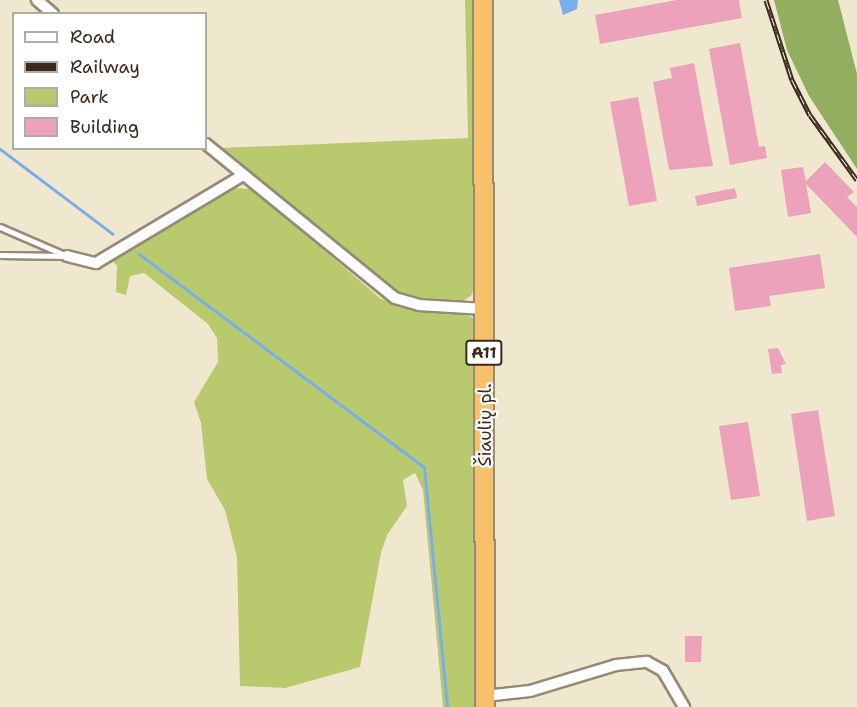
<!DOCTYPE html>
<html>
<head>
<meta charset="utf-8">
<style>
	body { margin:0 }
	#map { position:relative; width:857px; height:707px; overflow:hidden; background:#f0e8ce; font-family:"Shantell Sans",sans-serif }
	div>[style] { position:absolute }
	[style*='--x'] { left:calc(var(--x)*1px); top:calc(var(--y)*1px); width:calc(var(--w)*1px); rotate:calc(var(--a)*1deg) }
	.green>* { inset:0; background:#b8ca6d }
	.forest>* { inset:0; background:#92ae60 }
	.water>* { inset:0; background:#7aaee8 }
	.stream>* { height:3px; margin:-1.5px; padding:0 1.5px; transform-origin:1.5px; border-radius:1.5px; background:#7aaee8 }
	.building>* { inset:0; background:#eca2bb }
	.roads { filter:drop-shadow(2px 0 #968976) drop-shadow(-2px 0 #968976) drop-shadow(0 2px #968976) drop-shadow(0 -2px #968976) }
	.service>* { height:5px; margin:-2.5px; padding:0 2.5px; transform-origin:2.5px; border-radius:2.5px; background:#fff }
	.minor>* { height:10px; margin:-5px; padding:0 5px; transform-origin:5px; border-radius:5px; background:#fff }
	.trunk>* { height:18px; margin:-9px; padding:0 9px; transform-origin:9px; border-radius:9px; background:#f7c06b }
	.rail>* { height:5px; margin-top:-2.5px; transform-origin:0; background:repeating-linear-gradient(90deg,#fff 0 9px,#3b2a1e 0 18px); box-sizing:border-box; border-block:2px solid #3b2a1e }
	span { translate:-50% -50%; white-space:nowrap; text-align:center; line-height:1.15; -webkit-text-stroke:4.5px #fff; paint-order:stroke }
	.shield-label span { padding:2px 4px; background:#fff; border:2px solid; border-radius:4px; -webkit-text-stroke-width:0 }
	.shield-label { font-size:16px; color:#3b2a1e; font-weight:700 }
	.street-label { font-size:18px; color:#3b2a1e }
	.legend { position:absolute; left:12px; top:12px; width:195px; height:138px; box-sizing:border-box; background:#fff; border:2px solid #b1aaa5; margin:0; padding:8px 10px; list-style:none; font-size:18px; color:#3b2a1e }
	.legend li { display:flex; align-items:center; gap:12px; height:30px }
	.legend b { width:30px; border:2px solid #b1aaa5 }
</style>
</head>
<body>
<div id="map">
	<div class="green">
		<div style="clip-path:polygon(465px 0,475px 0,476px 283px,471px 296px,462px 301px,407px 297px,380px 282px,220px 148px,468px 138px)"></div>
		<div style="clip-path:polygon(232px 188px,253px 189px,381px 299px,418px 310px,464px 312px,474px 319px,477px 707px,443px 707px,423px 490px,415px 473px,403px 480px,407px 506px,387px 535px,381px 553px,360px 667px,285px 688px,240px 686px,237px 557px,225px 510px,207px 479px,201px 423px,194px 402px,218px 362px,217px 338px,208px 324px,144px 273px,130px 276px,126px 295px,116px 292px,117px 266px,112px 260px)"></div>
	</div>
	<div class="forest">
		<div style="clip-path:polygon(774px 0,838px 0,857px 74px,857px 169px,809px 96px,787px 50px)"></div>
	</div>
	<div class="water">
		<div style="clip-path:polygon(559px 0,578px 0,577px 9px,563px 15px)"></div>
	</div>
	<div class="stream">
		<div style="--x:0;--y:149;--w:141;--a:37"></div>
		<div style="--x:139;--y:254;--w:356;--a:36.8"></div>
		<div style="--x:424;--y:467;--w:241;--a:84.5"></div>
	</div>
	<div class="building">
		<div style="clip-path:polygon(677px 0,739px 0,742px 18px,600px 44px,595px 15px)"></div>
		<div style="clip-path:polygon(740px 43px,759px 147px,765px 146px,767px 158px,730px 165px,709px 49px)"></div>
		<div style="clip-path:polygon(694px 63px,713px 166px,669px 170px,653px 82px,672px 78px,670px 68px)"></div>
		<div style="clip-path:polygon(638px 97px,657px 201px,629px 206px,610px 102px)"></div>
		<div style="clip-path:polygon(825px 162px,854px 192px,847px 197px,857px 207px,857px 237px,806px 184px,811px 213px,788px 217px,781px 170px,803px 167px,806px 181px)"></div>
		<div style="clip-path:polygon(735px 188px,737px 198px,697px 206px,695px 196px)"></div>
		<div style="clip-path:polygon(820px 254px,825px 288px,769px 296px,771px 306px,735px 311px,729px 268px)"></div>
		<div style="clip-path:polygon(778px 348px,786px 364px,781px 365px,782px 373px,772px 374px,768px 349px)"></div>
		<div style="clip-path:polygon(818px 410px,835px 516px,807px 521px,791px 414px)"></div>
		<div style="clip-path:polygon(748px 422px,760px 496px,731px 500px,719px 426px)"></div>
		<div style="clip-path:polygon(685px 636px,702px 636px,701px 662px,685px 662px)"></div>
	</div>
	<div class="roads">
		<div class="service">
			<div style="--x:0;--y:227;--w:73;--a:23.4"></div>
			<div style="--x:0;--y:255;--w:66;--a:0.9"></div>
		</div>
		<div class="minor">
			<div style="--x:37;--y:0;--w:21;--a:41"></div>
			<div style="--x:206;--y:144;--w:244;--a:39.2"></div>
			<div style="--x:395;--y:298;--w:25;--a:16"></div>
			<div style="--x:419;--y:305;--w:65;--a:3.5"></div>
			<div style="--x:67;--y:256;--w:30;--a:14"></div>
			<div style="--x:96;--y:263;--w:171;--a:-30.9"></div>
			<div style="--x:485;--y:696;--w:45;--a:-6.3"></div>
			<div style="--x:530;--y:691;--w:90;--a:-16.8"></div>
			<div style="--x:616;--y:665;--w:31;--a:-6"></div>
			<div style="--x:647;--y:662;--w:18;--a:29"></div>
			<div style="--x:663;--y:671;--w:42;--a:59.7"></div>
		</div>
		<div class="trunk">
			<div style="--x:483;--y:0;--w:707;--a:89.84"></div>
		</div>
	</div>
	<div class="rail">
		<div style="--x:766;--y:0;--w:84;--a:72"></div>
		<div style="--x:792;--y:80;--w:39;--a:63"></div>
		<div style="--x:810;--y:115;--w:80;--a:54.1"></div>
	</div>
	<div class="shield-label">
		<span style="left:484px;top:353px">A11</span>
	</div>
	<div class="street-label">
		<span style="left:485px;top:425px;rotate:-90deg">Šiaulių pl.</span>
	</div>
	<ul class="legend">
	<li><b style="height:8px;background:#fff"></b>Road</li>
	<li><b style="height:8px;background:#3b2a1e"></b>Railway</li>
	<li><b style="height:16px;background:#b8ca6d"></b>Park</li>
	<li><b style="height:16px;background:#eca2bb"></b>Building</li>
	</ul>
</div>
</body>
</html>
